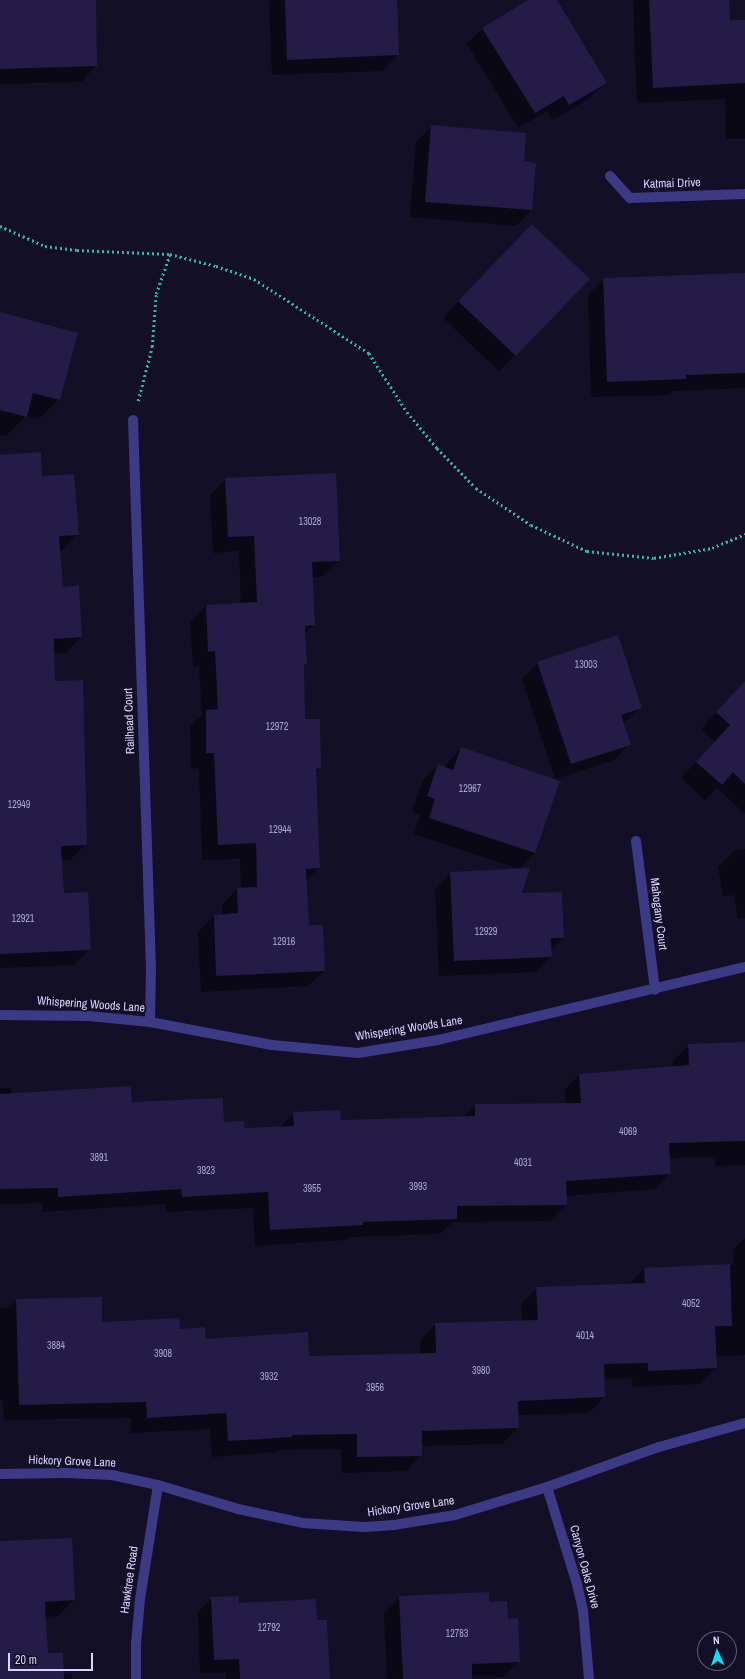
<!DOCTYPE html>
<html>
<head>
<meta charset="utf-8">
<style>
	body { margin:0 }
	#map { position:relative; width:745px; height:1679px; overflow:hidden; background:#130f26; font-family:"Archivo Narrow",sans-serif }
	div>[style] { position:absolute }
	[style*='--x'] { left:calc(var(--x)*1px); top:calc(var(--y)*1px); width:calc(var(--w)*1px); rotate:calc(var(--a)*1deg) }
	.shadow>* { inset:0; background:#0007 }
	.building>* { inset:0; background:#241b47 }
	.path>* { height:2.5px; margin-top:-1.25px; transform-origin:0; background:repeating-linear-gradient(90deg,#2fb8b0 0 2px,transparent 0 5px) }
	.street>* { height:10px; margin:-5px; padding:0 5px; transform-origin:5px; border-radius:5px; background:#3d3a85 }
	span { translate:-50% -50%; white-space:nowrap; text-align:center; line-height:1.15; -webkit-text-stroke:4px #130f26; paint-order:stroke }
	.number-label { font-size:10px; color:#aca6d1 }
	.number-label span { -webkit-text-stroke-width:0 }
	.street-label { font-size:12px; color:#d9d4ff }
	.north { position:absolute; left:697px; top:1631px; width:40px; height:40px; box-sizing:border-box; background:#130f26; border:1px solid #625e7d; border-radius:50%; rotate:357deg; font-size:11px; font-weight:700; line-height:16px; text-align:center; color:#d9d4ff }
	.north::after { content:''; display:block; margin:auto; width:14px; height:18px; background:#00e5ff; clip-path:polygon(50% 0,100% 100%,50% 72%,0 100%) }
	.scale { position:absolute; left:8px; top:1653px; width:85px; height:18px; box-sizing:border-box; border:2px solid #d9d4ff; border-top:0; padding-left:5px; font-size:12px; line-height:14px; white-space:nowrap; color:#d9d4ff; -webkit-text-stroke:3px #130f26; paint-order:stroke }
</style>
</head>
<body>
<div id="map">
	<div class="shadow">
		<div style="clip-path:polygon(0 0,95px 0,96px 66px,81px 82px,0 84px)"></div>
		<div style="clip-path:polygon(270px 0,396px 0,398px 55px,382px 71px,272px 75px,269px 2px)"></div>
		<div style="clip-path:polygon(530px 0,556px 0,606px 82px,590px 98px,553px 120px,547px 111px,518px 128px,467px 44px,483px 28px)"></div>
		<div style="clip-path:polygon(633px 0,728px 0,729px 21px,745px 21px,745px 139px,726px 139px,725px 99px,637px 103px)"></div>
		<div style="clip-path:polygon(432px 126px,522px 162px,531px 210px,516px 226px,410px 217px,416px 142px)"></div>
		<div style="clip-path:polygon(517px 241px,589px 279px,499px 371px,443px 318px)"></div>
		<div style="clip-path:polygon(745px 274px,745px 388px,673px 391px,669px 395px,591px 397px,588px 295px,604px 279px)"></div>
		<div style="clip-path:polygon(0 313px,59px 399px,39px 419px,26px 416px,6px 436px,0 435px)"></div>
		<div style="clip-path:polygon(0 456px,42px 478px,78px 534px,62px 550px,59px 550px,62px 588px,81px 637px,66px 653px,53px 654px,54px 682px,86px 844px,70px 860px,61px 860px,63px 894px,90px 949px,74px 965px,0 968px)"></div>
		<div style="clip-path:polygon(226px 479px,339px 560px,323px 576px,312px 577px,314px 625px,305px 634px,306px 664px,303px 666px,304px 720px,320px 768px,315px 773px,319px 868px,306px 881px,308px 926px,324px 971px,308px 986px,201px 992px,198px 932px,214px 916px,222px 915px,222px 905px,237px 889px,241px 889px,240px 859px,202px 860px,199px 768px,191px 769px,190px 726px,202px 715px,199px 667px,193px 667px,190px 622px,206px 606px,241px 604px,239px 551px,213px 553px,210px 495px)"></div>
		<div style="clip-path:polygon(538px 663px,641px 707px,623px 724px,629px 744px,614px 760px,555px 779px,522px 679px)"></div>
		<div style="clip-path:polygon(745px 681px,745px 814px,717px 788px,705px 800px,681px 778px,715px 742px,701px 729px)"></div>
		<div style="clip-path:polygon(461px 748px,535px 853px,519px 869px,414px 834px,420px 815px,412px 812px,422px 781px,438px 765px,444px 767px)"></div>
		<div style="clip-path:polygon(745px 849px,745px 918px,738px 919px,734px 895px,723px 896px,718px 867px,734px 851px)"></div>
		<div style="clip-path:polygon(451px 873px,563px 938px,551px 950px,551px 956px,536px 972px,439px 976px,435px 889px)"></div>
		<div style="clip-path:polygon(745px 1043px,745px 1165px,715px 1166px,715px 1157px,669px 1158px,670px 1173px,655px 1189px,566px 1196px,566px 1205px,550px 1221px,453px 1222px,440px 1234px,350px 1237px,346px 1240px,255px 1246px,253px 1208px,166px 1212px,166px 1204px,43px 1212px,42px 1203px,0 1204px,0 1088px,11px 1088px,12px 1095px,131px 1103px,223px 1123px,243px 1129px,280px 1127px,294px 1113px,340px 1121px,463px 1117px,475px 1105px,565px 1104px,564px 1091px,579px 1075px,673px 1068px,673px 1061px,689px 1045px)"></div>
		<div style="clip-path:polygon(745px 1238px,745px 1355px,715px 1357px,716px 1368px,700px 1384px,633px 1387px,632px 1378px,604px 1379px,604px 1397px,589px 1413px,518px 1415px,518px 1428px,502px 1444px,421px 1446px,421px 1455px,406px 1471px,342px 1473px,341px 1449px,278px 1450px,276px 1452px,212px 1457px,210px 1429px,131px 1433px,131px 1418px,4px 1420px,3px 1400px,0 1400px,0 1308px,9px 1308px,17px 1300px,101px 1323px,179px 1330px,205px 1340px,308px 1357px,420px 1354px,420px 1340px,436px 1324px,522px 1322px,521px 1304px,537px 1288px,629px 1284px,644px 1269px,734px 1265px,733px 1250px)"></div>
		<div style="clip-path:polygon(0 1542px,74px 1600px,58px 1616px,45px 1617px,47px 1654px,63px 1674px,72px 1673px,72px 1679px,0 1679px)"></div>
		<div style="clip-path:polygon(400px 1597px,488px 1603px,507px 1620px,519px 1662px,503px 1677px,387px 1679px,384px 1613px)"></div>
		<div style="clip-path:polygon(212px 1598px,316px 1622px,329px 1679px,226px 1679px,226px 1673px,200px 1673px,198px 1612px)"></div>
	</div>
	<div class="building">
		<div style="clip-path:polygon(0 0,96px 0,97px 66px,0 69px)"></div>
		<div style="clip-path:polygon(285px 0,397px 0,399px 55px,287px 60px)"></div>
		<div style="clip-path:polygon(528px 0,557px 0,607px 83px,569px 105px,564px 96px,535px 113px,482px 28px)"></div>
		<div style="clip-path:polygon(649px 0,729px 0,730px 20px,745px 20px,745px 83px,653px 88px)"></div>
		<div style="clip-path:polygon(431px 125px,526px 133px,524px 161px,536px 163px,532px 210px,425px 202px)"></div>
		<div style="clip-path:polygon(532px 224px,590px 279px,516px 356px,458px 301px)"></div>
		<div style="clip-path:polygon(745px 273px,745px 373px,686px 375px,686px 379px,607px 382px,603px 278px)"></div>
		<div style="clip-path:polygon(0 312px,78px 333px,60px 400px,33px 393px,27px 417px,0 410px)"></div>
		<div style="clip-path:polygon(41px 452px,42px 476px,74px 474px,79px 535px,59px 536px,63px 587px,79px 585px,82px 637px,54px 639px,55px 681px,83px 680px,87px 845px,61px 846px,64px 893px,88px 892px,91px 950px,0 954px,0 455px)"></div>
		<div style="clip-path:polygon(336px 473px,340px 561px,312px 562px,315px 625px,305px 626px,307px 664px,304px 664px,305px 719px,320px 719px,321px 768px,316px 769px,320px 868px,306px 869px,309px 925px,323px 925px,325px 971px,216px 976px,214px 915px,238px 913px,237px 888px,257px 887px,256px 843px,218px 845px,214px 753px,206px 753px,206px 710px,218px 709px,215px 651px,208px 652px,206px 605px,257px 602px,254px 536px,228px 537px,225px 478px)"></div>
		<div style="clip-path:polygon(618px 635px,642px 708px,621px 715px,631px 745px,571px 764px,537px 662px)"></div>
		<div style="clip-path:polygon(745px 681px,745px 784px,733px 772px,722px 785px,696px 762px,730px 725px,716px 712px)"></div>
		<div style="clip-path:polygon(461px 747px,560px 781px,535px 853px,429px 818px,435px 799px,427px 796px,438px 764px,453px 770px)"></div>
		<div style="clip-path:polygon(530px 868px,522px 893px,562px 892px,564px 938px,551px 938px,552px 957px,454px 961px,450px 872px)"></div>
		<div style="clip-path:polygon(745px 1042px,745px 1141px,669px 1143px,671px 1174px,566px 1181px,567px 1205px,457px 1206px,457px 1219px,363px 1222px,363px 1225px,270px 1230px,268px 1192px,182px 1197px,181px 1189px,58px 1197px,58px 1188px,0 1189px,0 1094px,131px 1086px,132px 1102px,223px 1098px,224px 1122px,244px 1121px,244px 1128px,294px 1126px,293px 1112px,340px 1110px,341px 1120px,475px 1116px,475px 1104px,581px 1103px,579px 1074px,689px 1065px,688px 1044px)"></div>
		<div style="clip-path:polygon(730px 1264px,732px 1326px,715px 1326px,717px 1368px,648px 1371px,648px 1363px,604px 1364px,605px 1397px,518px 1401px,519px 1428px,422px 1431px,422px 1456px,357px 1457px,357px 1434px,292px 1435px,292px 1437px,228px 1441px,226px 1413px,147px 1418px,146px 1402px,19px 1405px,16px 1299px,102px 1297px,102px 1322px,179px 1318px,180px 1329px,205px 1327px,206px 1339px,308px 1332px,309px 1356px,436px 1353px,435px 1323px,538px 1320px,536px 1287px,645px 1283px,644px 1268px)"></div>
		<div style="clip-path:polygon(72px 1538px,75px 1600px,45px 1602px,48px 1653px,63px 1653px,64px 1679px,0 1679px,0 1541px)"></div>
		<div style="clip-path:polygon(489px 1592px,489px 1602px,507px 1601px,508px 1619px,518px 1618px,520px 1662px,472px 1664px,472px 1679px,403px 1679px,399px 1596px)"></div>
		<div style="clip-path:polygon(239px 1596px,239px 1603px,316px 1599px,317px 1620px,327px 1620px,330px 1679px,240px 1679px,239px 1659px,214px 1660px,211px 1597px)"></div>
	</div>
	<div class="path">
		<div style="--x:0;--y:226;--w:49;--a:24"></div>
		<div style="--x:45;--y:246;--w:32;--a:7"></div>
		<div style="--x:77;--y:250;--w:93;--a:2.5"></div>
		<div style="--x:170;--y:254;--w:48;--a:14.6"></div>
		<div style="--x:216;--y:266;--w:40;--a:18.9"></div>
		<div style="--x:254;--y:279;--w:137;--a:32.8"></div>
		<div style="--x:369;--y:353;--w:70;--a:57.2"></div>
		<div style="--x:407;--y:412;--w:47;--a:50.2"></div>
		<div style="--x:437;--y:448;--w:56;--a:45.7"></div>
		<div style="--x:476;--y:488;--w:66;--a:33.9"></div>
		<div style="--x:531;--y:525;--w:62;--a:24.9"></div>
		<div style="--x:587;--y:551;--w:67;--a:6"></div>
		<div style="--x:654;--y:558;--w:59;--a:-9.8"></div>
		<div style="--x:712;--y:548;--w:36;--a:-23"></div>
		<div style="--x:138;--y:401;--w:56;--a:-75.5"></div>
		<div style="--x:152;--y:347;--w:53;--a:-85.7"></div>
		<div style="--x:156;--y:294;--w:42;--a:-70.7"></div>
	</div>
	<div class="street">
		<div style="--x:610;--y:176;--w:30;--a:48"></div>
		<div style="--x:630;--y:198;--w:115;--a:-2"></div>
		<div style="--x:133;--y:420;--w:548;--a:88.12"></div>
		<div style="--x:151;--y:968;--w:54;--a:91.1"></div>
		<div style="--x:636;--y:841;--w:150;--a:82.7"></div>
		<div style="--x:0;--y:1015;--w:89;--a:0.6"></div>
		<div style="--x:89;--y:1016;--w:61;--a:5.6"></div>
		<div style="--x:150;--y:1022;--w:124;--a:10.7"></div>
		<div style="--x:272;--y:1045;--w:86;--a:5.3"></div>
		<div style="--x:358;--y:1053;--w:81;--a:-9.2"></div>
		<div style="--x:438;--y:1040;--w:316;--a:-13.4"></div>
		<div style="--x:0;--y:1474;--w:66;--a:-0.9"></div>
		<div style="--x:66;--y:1473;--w:46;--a:2.5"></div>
		<div style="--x:112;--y:1475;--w:47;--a:12.3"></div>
		<div style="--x:158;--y:1485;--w:84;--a:16.7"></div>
		<div style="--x:238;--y:1509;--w:66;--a:12.2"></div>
		<div style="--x:303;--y:1523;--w:61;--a:3.8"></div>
		<div style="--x:364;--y:1527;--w:30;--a:-4"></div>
		<div style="--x:394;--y:1525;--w:62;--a:-9.3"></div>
		<div style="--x:455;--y:1515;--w:96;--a:-16.9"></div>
		<div style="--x:547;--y:1487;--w:119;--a:-19.7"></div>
		<div style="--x:659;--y:1447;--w:89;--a:-15.6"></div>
		<div style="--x:547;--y:1487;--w:102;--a:72.8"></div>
		<div style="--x:577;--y:1584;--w:27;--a:77"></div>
		<div style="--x:583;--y:1610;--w:69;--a:85"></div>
		<div style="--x:136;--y:1679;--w:35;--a:-90"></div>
		<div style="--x:136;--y:1644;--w:45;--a:-84.9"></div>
		<div style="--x:140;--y:1599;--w:115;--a:-81"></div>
	</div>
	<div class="number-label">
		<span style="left:310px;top:522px">13028</span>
		<span style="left:586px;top:665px">13003</span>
		<span style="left:277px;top:727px">12972</span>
		<span style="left:470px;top:789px">12967</span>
		<span style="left:19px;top:805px">12949</span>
		<span style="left:280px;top:830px">12944</span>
		<span style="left:23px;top:919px">12921</span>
		<span style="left:486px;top:932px">12929</span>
		<span style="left:284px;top:942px">12916</span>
		<span style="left:628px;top:1132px">4069</span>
		<span style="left:99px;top:1158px">3891</span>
		<span style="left:523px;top:1163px">4031</span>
		<span style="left:206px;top:1171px">3923</span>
		<span style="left:418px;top:1187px">3993</span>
		<span style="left:312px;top:1189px">3955</span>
		<span style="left:691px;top:1304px">4052</span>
		<span style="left:585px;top:1336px">4014</span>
		<span style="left:56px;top:1346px">3884</span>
		<span style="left:163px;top:1354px">3908</span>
		<span style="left:481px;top:1371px">3980</span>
		<span style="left:269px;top:1377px">3932</span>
		<span style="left:375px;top:1388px">3956</span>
		<span style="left:269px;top:1628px">12792</span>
		<span style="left:457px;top:1634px">12783</span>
	</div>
	<div class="street-label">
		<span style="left:672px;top:184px;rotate:-2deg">Katmai Drive</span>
		<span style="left:130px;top:721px;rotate:-92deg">Railhead Court</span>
		<span style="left:658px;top:914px;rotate:83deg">Mahogany Court</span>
		<span style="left:91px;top:1005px;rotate:4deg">Whispering Woods Lane</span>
		<span style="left:409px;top:1029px;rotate:-9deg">Whispering Woods Lane</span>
		<span style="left:72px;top:1462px;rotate:2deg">Hickory Grove Lane</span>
		<span style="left:411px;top:1507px;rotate:-8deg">Hickory Grove Lane</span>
		<span style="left:584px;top:1567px;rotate:75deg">Canyon Oaks Drive</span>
		<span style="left:130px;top:1580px;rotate:-82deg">Hawktree Road</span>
	</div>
	<div class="north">N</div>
	<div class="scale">20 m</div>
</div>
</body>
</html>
